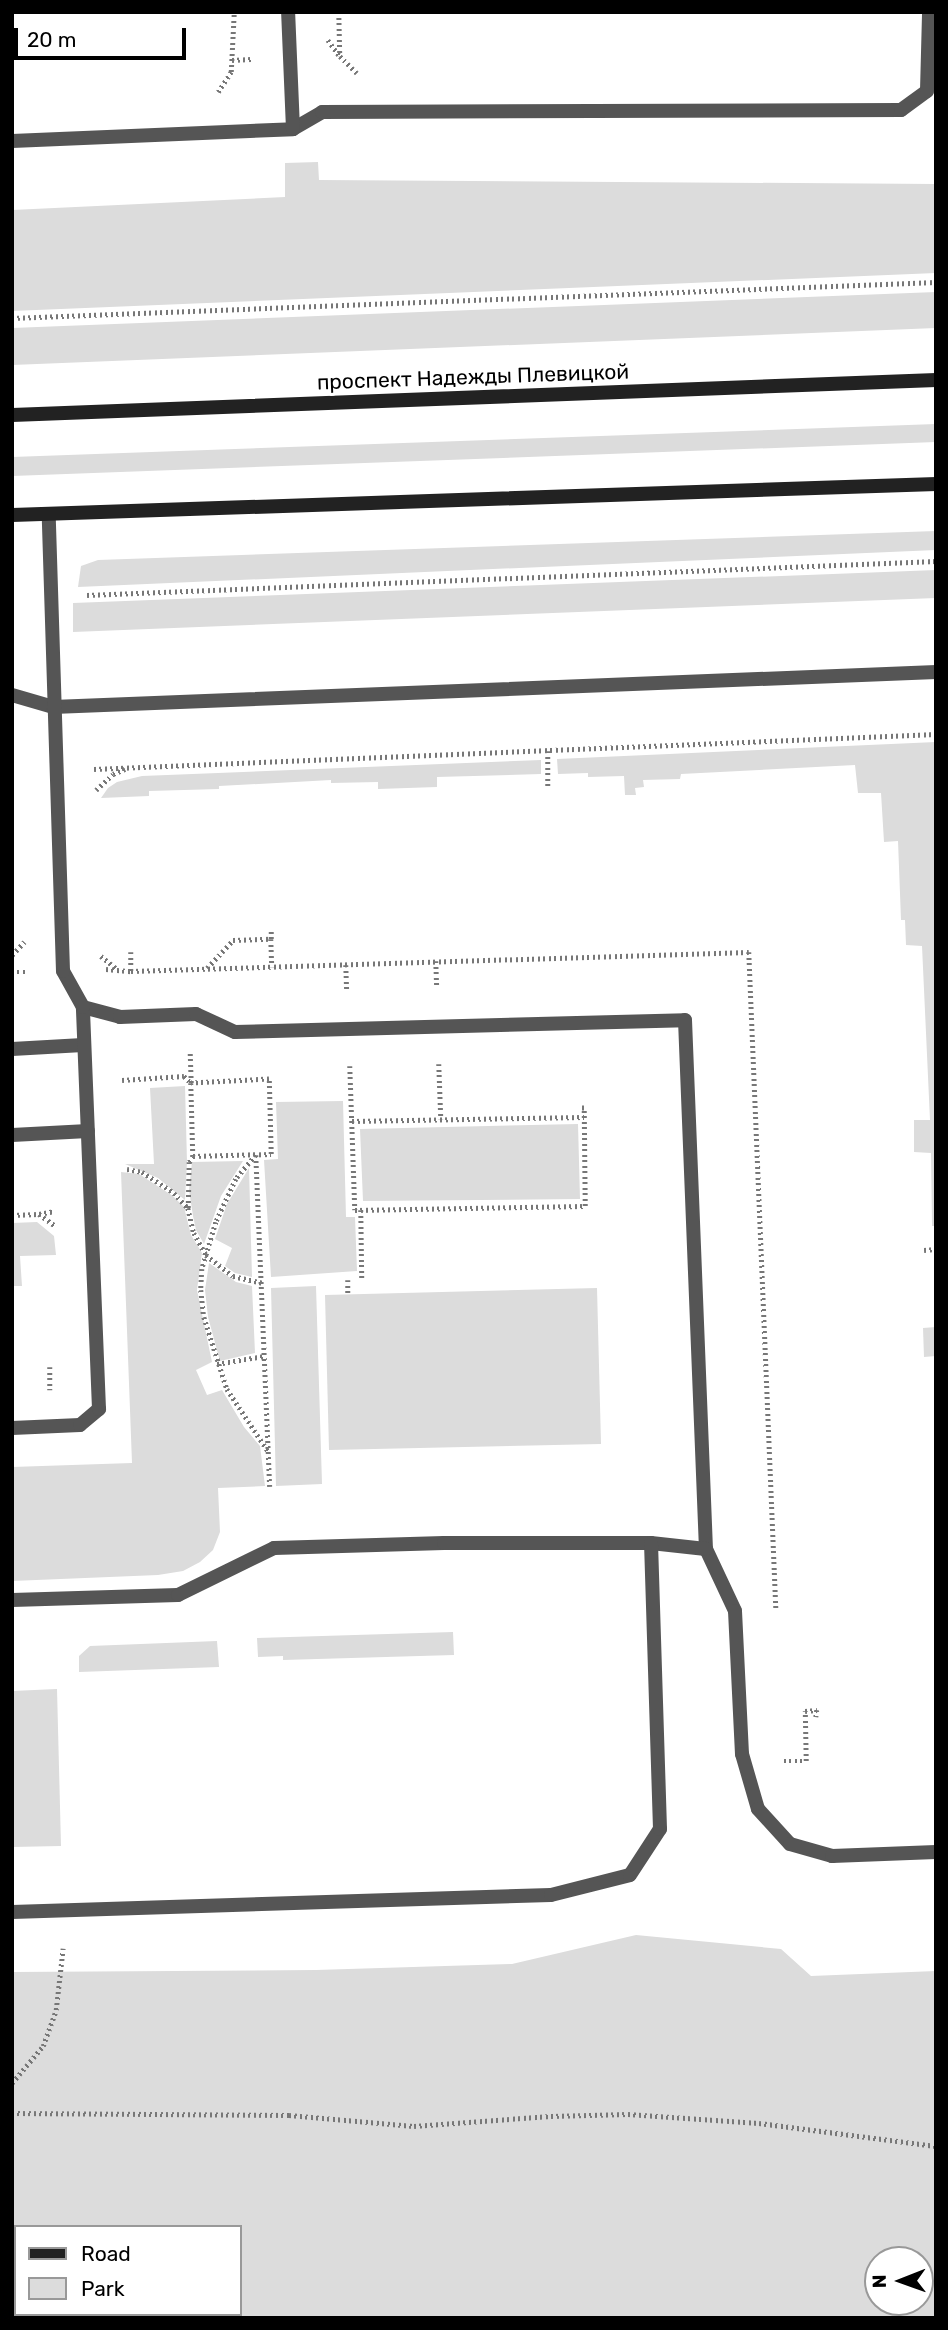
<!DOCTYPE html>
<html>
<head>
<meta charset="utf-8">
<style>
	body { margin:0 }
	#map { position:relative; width:948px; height:2330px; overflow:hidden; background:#fff; font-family:Rubik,sans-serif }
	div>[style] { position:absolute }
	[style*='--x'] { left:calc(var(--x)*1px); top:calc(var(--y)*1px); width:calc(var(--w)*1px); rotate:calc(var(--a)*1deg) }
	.green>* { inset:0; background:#dcdcdc }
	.path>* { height:4.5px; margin-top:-2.25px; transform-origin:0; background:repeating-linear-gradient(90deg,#777 0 2px,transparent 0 5.5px) }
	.service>* { height:14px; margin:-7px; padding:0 7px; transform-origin:7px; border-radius:7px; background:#555 }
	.secondary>* { height:14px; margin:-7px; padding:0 7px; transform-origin:7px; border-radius:7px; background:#222 }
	span { translate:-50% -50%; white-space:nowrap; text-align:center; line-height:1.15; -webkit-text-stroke:6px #fff; paint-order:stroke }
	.street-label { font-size:21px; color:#000 }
	.frame { position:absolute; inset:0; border:14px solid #000; pointer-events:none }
	.legend { position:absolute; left:14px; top:2225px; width:228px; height:91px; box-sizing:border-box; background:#fff; border:2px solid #999; margin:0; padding:9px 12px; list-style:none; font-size:21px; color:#000 }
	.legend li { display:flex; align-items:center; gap:14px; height:35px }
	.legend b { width:35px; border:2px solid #999 }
	.north { position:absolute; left:864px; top:2246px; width:70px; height:70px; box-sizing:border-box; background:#fff; border:2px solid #999; border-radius:50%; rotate:269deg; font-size:19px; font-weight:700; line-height:28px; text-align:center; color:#000 }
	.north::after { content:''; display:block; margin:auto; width:24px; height:32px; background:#000; clip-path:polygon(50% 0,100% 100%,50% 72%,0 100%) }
	.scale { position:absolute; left:14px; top:28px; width:172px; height:32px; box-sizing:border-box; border:4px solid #000; border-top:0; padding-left:9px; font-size:21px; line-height:24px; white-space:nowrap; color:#000; -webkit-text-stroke:5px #fff; paint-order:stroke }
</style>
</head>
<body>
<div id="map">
	<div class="green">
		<div style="clip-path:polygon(318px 162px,319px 180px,936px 184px,936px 273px,12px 311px,12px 210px,285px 197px,285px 163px)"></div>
		<div style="clip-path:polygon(936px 292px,936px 328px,12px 365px,12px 328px)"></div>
		<div style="clip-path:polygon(936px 424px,936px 442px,12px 476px,12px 457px)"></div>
		<div style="clip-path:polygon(936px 531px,936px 550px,78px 587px,81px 566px,98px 560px)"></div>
		<div style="clip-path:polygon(936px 570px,936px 598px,73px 632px,73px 603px)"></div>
		<div style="clip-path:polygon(936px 742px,936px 1226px,932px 1226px,931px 1153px,914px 1152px,914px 1120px,930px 1120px,922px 946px,906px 945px,905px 920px,901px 920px,898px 841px,884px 842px,881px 793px,858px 793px,855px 765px,681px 774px,680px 779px,643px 780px,644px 787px,635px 788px,636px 795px,625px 795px,624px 776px,588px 777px,588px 773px,558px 774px,557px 759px)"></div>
		<div style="clip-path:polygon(541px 760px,541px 774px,437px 777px,437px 787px,378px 789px,378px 782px,331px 783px,331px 780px,219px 786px,219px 789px,149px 791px,149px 796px,101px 798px,108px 788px,117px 782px,142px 776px)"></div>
		<div style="clip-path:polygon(185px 1086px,187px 1162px,185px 1200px,158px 1178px,125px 1164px,154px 1164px,150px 1088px)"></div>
		<div style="clip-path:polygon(343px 1101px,346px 1217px,355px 1217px,357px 1271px,271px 1277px,264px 1160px,278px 1159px,276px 1102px)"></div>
		<div style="clip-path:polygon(578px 1124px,580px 1199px,363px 1201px,360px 1129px)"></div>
		<div style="clip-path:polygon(243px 1161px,221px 1196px,204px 1244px,196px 1230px,193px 1216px,189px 1190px,192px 1162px)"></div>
		<div style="clip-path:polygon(249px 1168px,252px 1277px,235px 1273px,225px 1266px,232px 1248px,215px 1239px,227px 1204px)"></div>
		<div style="clip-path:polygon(121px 1172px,139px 1174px,173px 1196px,184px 1207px,191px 1235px,202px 1253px,197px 1290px,212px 1362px,196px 1370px,207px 1395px,222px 1390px,244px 1427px,260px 1446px,265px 1486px,218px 1488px,220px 1532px,213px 1550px,200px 1562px,183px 1571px,158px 1575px,12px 1581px,12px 1467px,132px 1463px)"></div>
		<div style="clip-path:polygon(37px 1222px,54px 1236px,56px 1255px,20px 1256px,22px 1286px,12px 1286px,12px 1223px)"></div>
		<div style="clip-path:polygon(209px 1263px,236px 1282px,252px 1286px,255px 1353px,220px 1361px,208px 1317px,205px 1290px)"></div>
		<div style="clip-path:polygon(316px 1286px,322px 1484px,276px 1486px,271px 1288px)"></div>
		<div style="clip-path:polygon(597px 1288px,601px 1444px,329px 1450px,325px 1295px)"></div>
		<div style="clip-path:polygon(936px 1327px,936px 1356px,924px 1357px,923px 1328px)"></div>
		<div style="clip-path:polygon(453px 1632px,454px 1655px,283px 1660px,283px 1656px,258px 1657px,257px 1638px)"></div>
		<div style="clip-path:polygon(217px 1641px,219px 1667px,79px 1672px,79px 1656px,90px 1646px)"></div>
		<div style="clip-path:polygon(57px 1689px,61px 1846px,12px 1847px,12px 1691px)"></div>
		<div style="clip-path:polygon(evenodd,636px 1935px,781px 1949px,811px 1976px,936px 1971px,936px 2318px,12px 2318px,12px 1972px,316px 1970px,512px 1964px,636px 1935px,16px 2227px,240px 2227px,240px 2314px,16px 2314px,16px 2227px,636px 1935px,878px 2260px,920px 2260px,920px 2302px,878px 2302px,878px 2260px)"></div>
	</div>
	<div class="path">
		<div style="--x:339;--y:12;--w:44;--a:88.7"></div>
		<div style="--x:340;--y:56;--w:24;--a:45"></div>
		<div style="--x:328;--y:40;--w:19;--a:54"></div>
		<div style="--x:232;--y:60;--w:19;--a:-3"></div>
		<div style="--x:218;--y:92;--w:24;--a:-57"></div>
		<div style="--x:231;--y:72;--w:60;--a:-87.1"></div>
		<div style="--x:12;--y:318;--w:925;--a:-2.23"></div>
		<div style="--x:87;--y:595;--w:850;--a:-2.29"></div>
		<div style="--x:548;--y:751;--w:37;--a:90"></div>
		<div style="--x:94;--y:769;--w:843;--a:-2.38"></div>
		<div style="--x:96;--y:790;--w:23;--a:-43"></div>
		<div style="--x:113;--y:774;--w:13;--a:-23"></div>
		<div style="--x:271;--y:939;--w:28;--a:88"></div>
		<div style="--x:131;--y:952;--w:19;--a:90"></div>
		<div style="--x:12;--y:955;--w:18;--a:-47"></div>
		<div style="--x:101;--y:956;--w:19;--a:39"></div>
		<div style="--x:436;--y:961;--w:27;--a:88"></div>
		<div style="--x:346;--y:965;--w:26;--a:88"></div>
		<div style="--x:207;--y:968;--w:38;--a:-47"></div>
		<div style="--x:233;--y:940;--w:38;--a:-2"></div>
		<div style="--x:271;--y:939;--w:8;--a:-90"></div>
		<div style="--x:106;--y:969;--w:25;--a:5"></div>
		<div style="--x:131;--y:971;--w:618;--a:-1.76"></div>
		<div style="--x:749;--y:952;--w:657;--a:87.64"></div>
		<div style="--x:12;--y:972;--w:15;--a:0"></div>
		<div style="--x:439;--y:1064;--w:55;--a:87.9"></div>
		<div style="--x:350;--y:1066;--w:144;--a:88"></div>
		<div style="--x:355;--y:1210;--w:230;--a:-1"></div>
		<div style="--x:585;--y:1206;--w:98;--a:-90.6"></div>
		<div style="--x:584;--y:1108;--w:6;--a:180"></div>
		<div style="--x:122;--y:1080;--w:62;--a:-3.7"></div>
		<div style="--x:184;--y:1076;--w:10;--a:45"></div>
		<div style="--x:191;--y:1083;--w:73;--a:88.4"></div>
		<div style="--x:193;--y:1156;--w:78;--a:-1.5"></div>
		<div style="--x:271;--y:1154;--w:75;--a:-91.5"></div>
		<div style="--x:269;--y:1079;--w:78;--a:177.1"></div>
		<div style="--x:191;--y:1083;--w:32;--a:-92"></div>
		<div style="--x:352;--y:1121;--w:232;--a:-1"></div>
		<div style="--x:256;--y:1155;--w:332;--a:87.6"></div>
		<div style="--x:256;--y:1155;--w:31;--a:130"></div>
		<div style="--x:236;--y:1179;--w:47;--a:114.9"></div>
		<div style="--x:216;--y:1222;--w:49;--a:106.6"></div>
		<div style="--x:202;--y:1269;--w:21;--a:93"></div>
		<div style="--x:201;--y:1290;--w:27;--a:84"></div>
		<div style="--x:204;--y:1317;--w:76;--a:72.3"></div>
		<div style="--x:227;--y:1389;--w:74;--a:56.5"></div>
		<div style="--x:127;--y:1169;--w:15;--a:11"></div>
		<div style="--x:142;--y:1172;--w:38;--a:33"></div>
		<div style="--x:174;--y:1193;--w:21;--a:47"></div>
		<div style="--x:188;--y:1208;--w:26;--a:77"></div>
		<div style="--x:194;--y:1233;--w:25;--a:61"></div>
		<div style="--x:206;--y:1255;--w:34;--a:38"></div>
		<div style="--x:233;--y:1276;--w:31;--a:13"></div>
		<div style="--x:188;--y:1208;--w:46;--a:-88.8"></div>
		<div style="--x:189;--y:1162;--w:7;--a:-56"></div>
		<div style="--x:361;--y:1210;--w:69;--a:89.2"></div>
		<div style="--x:39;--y:1214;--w:16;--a:-11"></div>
		<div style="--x:12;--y:1215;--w:27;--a:-2"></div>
		<div style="--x:39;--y:1214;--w:19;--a:36"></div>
		<div style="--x:924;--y:1250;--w:12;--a:-5"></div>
		<div style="--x:348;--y:1280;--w:14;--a:90"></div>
		<div style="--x:217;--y:1364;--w:48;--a:-9.7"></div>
		<div style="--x:50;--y:1367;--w:23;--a:90"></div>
		<div style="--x:784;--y:1761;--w:22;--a:0"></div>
		<div style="--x:806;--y:1761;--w:50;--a:-91.1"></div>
		<div style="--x:805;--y:1711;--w:12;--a:-5"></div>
		<div style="--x:817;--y:1710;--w:7;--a:98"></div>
		<div style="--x:12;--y:2083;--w:48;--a:-50"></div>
		<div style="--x:43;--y:2046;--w:38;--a:-70"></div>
		<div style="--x:56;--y:2010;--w:62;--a:-83.6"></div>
		<div style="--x:12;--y:2113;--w:277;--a:0.4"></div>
		<div style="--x:289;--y:2115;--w:125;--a:5"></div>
		<div style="--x:414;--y:2126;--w:137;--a:-4.2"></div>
		<div style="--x:551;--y:2116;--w:77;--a:-1.5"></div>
		<div style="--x:628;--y:2114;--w:131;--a:3.9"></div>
		<div style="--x:759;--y:2123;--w:178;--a:7.4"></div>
	</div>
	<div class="service">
		<div style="--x:293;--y:129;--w:34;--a:-30"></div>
		<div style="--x:322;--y:112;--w:579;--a:-0.2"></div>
		<div style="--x:901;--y:110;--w:32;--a:-36"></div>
		<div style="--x:927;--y:91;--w:79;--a:-88.5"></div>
		<div style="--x:12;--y:141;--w:281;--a:-2.4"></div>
		<div style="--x:293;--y:129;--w:117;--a:-92.4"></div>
		<div style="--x:12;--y:695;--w:43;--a:16.3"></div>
		<div style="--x:53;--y:707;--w:884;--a:-2.27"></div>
		<div style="--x:83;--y:1007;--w:38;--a:15"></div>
		<div style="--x:120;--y:1017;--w:76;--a:-2.3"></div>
		<div style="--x:196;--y:1014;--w:43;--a:24.8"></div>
		<div style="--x:235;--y:1032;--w:450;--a:-1.5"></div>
		<div style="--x:685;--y:1020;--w:529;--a:87.73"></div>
		<div style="--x:706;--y:1549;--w:68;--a:64.9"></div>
		<div style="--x:735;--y:1611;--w:143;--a:87.2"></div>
		<div style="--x:742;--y:1754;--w:57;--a:73.8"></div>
		<div style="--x:758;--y:1809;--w:47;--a:47.6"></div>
		<div style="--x:790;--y:1844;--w:44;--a:15.9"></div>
		<div style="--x:832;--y:1856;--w:104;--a:-2.2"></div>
		<div style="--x:12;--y:1049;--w:71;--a:-3.2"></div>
		<div style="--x:12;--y:1135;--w:76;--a:-3"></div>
		<div style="--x:12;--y:1428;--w:68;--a:-2.5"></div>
		<div style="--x:80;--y:1425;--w:25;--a:-40"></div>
		<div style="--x:99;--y:1409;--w:402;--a:-92.3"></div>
		<div style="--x:83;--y:1007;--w:41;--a:-119.1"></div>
		<div style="--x:63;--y:971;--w:457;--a:-91.8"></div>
		<div style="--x:12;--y:1600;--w:166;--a:-1.7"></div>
		<div style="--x:178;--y:1595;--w:107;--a:-26.1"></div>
		<div style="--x:274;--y:1548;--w:170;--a:-1.7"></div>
		<div style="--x:444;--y:1543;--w:207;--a:0"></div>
		<div style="--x:651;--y:1543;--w:55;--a:6.2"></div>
		<div style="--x:12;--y:1912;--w:539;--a:-1.81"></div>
		<div style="--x:551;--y:1895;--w:81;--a:-14.2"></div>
		<div style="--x:630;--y:1875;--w:55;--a:-56.9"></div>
		<div style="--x:660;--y:1829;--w:286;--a:-91.8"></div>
	</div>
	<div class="secondary">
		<div style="--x:12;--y:415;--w:925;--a:-2.17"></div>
		<div style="--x:12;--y:515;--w:925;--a:-1.92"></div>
	</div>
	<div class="street-label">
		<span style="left:473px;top:377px;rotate:-2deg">проспект Надежды Плевицкой</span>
	</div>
	<div class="frame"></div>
	<ul class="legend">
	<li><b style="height:9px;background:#222"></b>Road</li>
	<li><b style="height:19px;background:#dcdcdc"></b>Park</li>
	</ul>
	<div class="north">N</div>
	<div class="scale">20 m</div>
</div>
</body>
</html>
